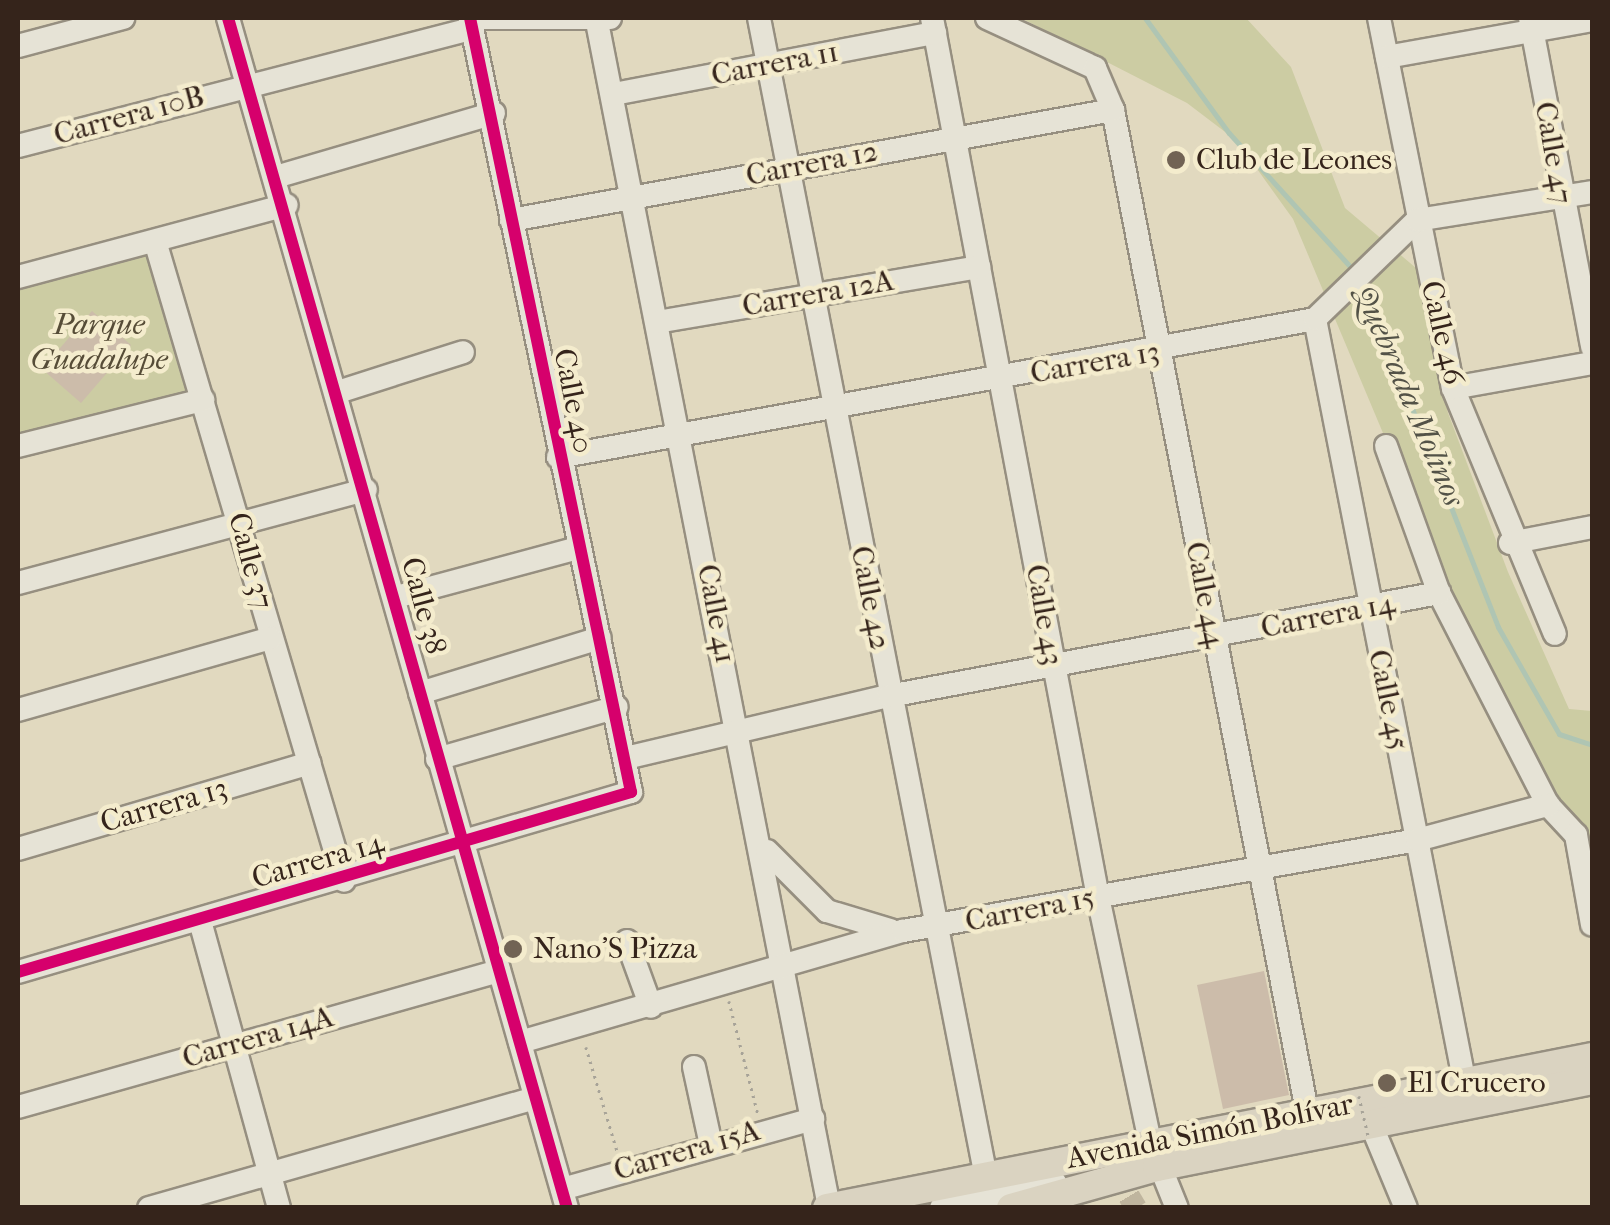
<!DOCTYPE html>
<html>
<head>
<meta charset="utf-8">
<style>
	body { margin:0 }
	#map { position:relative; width:1610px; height:1225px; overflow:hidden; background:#e1d9bf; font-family:"IM FELL French Canon",serif }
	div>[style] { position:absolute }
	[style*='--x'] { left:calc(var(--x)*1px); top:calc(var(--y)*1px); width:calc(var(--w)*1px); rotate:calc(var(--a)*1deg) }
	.green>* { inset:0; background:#cccca3 }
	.stream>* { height:5px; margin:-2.5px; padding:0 2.5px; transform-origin:2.5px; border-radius:2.5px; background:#afc5b3 }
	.building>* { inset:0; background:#ccbcaa }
	.minor-tunnel>* { height:22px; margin-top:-11px; transform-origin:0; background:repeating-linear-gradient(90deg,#bfb59e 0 22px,transparent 0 33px) }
	.path>* { height:2.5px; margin-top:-1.25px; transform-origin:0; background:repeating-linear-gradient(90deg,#a7a398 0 2.5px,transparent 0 7.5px) }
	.roads { filter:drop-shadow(2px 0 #968f80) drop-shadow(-2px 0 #968f80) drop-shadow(0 2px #968f80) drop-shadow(0 -2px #968f80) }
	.minor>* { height:22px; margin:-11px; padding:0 11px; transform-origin:11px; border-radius:11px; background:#e6e3d6 }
	.major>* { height:28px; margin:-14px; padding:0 14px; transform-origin:14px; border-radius:14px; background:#dad3c1 }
	.path-bridge>* { height:2.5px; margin-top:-1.25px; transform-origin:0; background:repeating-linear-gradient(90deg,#a7a398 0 2.5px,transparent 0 7.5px) }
	.cycleway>* { height:12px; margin:-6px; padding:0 6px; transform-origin:6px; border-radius:6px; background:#d6006c }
	.dots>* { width:28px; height:28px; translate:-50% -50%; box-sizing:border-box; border:5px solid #f4eccd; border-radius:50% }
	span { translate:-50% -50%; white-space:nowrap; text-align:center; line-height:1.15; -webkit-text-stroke:9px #f4eccd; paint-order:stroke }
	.street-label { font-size:30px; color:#35241b }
	.poi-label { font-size:30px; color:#35241b }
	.left { translate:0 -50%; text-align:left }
	.park-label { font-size:30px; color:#564c37; font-style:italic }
	.water-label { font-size:32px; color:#535247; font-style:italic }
	.frame { position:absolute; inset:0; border:20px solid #35241b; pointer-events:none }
</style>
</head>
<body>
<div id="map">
	<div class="green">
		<div style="clip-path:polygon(1021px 18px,1246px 18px,1291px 67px,1345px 208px,1416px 268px,1448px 413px,1508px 572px,1569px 709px,1592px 711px,1592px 870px,1457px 609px,1293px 219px,1237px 141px,1187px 103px)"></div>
		<div style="clip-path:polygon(155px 241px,203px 400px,18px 446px,18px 277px)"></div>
	</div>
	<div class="stream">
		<div style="--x:1145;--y:18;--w:142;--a:53.9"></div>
		<div style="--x:1229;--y:133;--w:186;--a:47.8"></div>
		<div style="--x:1363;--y:284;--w:369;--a:68.5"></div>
		<div style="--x:1498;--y:627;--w:123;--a:60.3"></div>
		<div style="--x:1559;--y:734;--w:35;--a:18"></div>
	</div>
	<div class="building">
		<div style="clip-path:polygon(92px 311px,131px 345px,81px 403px,42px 369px)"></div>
		<div style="clip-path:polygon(1264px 971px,1289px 1095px,1223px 1109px,1197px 985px)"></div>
	</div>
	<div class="minor-tunnel">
		<div style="--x:1112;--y:1168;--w:47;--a:59"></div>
	</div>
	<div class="path">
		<div style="--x:729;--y:1001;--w:117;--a:75.6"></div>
		<div style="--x:586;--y:1047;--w:112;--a:73.3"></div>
	</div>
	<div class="roads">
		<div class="minor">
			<div style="--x:228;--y:18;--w:1237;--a:74.1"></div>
			<div style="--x:471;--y:18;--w:139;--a:0"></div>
			<div style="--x:759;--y:18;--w:1181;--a:78.92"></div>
			<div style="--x:932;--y:18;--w:895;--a:79.31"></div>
			<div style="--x:1098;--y:897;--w:249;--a:78"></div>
			<div style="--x:1150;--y:1141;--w:72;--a:68.1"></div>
			<div style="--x:987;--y:18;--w:119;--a:24.8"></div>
			<div style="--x:1095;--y:68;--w:46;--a:66.8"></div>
			<div style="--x:1113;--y:110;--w:1020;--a:79.03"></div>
			<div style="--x:1379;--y:18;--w:377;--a:78.7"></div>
			<div style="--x:1453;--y:388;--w:266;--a:67.5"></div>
			<div style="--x:1530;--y:18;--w:335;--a:79.3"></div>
			<div style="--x:597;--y:22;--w:1207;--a:78.92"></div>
			<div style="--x:18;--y:46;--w:109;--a:-14.9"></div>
			<div style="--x:1387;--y:57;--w:208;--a:-10.2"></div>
			<div style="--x:614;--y:94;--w:327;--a:-10.8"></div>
			<div style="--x:18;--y:146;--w:470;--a:-14.5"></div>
			<div style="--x:279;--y:176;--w:224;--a:-16.3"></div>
			<div style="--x:511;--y:220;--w:612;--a:-10.36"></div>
			<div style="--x:155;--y:241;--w:667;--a:73.55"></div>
			<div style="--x:18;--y:277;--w:278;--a:-15"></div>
			<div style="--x:1315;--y:319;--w:774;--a:78.91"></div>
			<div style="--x:657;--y:322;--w:327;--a:-9.7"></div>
			<div style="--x:1453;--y:388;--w:141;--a:-10.2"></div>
			<div style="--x:338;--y:392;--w:131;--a:-17.7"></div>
			<div style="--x:18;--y:446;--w:191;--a:-14"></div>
			<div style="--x:1386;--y:446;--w:156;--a:70.2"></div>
			<div style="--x:1439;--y:593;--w:238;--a:62.8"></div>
			<div style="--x:1548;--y:805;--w:41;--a:47"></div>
			<div style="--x:1576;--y:835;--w:91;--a:79.9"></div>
			<div style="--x:558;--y:457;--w:769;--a:-10.33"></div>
			<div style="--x:1315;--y:319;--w:142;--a:-44.1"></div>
			<div style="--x:1417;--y:220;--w:177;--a:-9.1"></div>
			<div style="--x:1510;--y:543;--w:84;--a:-11"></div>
			<div style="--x:18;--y:583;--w:360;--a:-15"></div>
			<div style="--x:396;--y:597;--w:188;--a:-15.1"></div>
			<div style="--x:420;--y:693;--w:188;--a:-17"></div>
			<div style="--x:18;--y:710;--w:262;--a:-15.9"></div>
			<div style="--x:630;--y:757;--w:266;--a:-13.3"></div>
			<div style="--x:889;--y:696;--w:560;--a:-10.61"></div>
			<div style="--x:437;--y:759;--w:187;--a:-16.1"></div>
			<div style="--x:18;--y:849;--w:304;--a:-16.4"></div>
			<div style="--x:767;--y:851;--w:85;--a:45"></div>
			<div style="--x:827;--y:911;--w:66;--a:16.8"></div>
			<div style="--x:200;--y:921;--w:298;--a:74.6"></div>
			<div style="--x:627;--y:941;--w:70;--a:70"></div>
			<div style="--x:18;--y:972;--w:639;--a:-16.36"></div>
			<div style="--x:631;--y:792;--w:791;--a:-101.75"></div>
			<div style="--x:520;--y:1042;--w:399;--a:-16.2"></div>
			<div style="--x:903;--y:931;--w:522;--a:-10.04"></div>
			<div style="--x:1417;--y:840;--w:136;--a:-15"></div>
			<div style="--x:694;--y:1067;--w:80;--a:77.7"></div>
			<div style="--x:18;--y:1107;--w:500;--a:-15.8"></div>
			<div style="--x:1371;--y:1124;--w:91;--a:67.4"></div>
			<div style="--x:562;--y:1189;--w:261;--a:-15.6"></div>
			<div style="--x:149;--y:1208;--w:401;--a:-15.9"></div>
			<div style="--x:941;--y:1208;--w:117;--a:-12.4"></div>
		</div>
		<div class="major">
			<div style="--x:827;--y:1208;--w:780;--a:-11.17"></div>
			<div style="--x:1011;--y:1208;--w:152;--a:-15.7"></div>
			<div style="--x:1157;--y:1167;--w:444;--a:-11.3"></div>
		</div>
	</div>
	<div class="path-bridge">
		<div style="--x:1359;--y:1096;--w:44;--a:76.9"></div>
	</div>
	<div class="cycleway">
		<div style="--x:228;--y:18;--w:1237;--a:74.1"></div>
		<div style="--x:18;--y:972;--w:639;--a:-16.36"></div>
		<div style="--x:631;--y:792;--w:791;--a:-101.75"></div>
	</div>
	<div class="dots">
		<div style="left:1176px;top:160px;background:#716354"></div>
		<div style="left:513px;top:949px;background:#716354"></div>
		<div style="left:1387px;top:1083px;background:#716354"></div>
	</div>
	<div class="street-label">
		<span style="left:775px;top:64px;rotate:-11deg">Carrera 11</span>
		<span style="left:129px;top:116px;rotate:-15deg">Carrera 10B</span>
		<span style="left:1553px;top:153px;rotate:80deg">Calle 47</span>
		<span style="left:812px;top:164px;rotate:-11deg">Carrera 12</span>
		<span style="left:818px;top:294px;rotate:-10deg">Carrera 12A</span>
		<span style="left:1442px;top:333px;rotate:77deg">Calle 46</span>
		<span style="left:1095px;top:363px;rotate:-10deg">Carrera 13</span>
		<span style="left:573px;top:401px;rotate:79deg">Calle 40</span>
		<span style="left:250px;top:561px;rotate:75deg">Calle 37</span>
		<span style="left:1205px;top:595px;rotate:79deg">Calle 44</span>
		<span style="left:870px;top:598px;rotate:79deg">Calle 42</span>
		<span style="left:423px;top:606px;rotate:75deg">Calle 38</span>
		<span style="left:716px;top:614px;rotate:79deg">Calle 41</span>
		<span style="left:1044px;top:615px;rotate:80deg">Calle 43</span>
		<span style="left:1328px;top:616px;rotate:-11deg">Carrera 14</span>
		<span style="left:1388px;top:700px;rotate:78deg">Calle 45</span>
		<span style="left:164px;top:806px;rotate:-16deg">Carrera 13</span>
		<span style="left:318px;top:861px;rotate:-16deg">Carrera 14</span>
		<span style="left:1030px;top:910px;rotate:-11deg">Carrera 15</span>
		<span style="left:258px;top:1038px;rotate:-16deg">Carrera 14A</span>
		<span style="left:1210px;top:1132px;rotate:-11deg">Avenida Simón Bolívar</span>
		<span style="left:687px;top:1151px;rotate:-16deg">Carrera 15A</span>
	</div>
	<div class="poi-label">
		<span class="left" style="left:1196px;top:160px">Club de Leones</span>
		<span class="left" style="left:533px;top:949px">Nano'S Pizza</span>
		<span class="left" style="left:1407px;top:1083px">El Crucero</span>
	</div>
	<div class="park-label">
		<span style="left:99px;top:342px">Parque<br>Guadalupe</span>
	</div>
	<div class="water-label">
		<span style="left:1409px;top:396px;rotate:67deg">Quebrada Molinos</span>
	</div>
	<div class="frame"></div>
</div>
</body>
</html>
